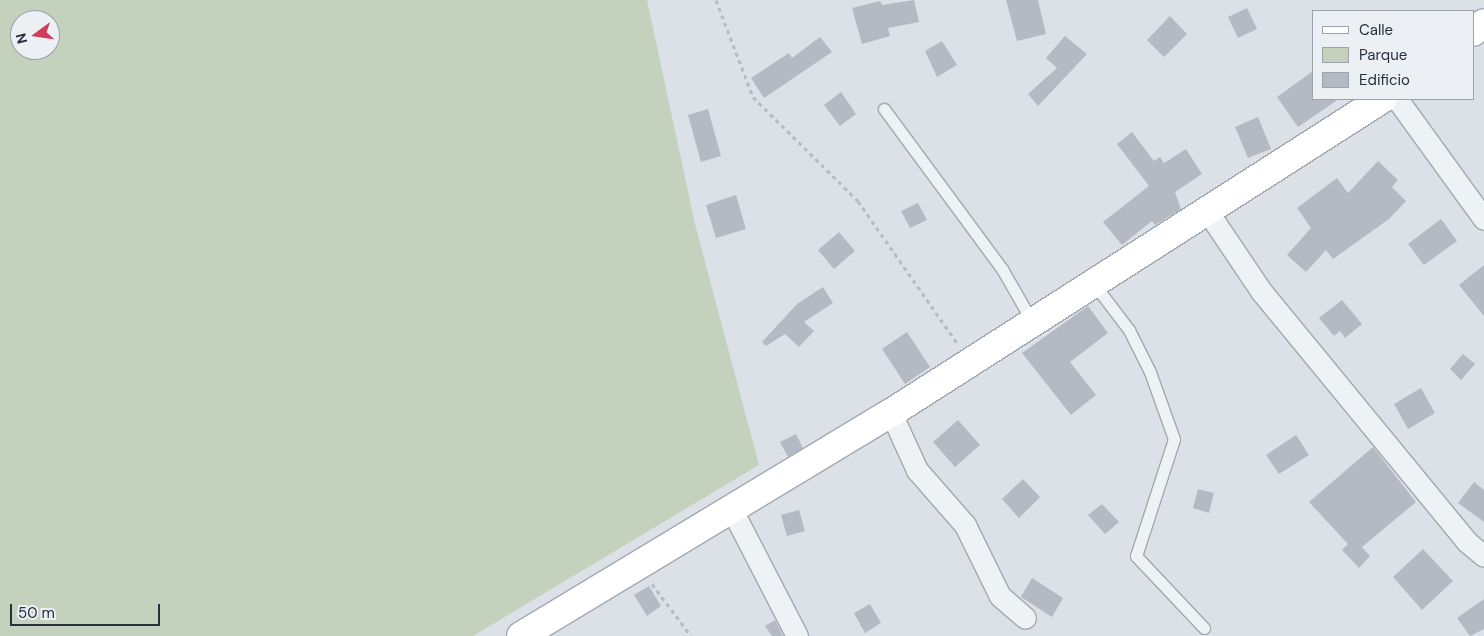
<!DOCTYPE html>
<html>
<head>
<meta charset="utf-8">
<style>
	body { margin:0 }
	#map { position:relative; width:1484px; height:636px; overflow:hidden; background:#dce1e7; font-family:"DM Sans",sans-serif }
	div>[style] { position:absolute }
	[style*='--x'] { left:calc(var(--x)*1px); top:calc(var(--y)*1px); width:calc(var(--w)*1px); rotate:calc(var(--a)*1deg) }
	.green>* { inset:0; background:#c3d1bd }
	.building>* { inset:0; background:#b4bac4 }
	.path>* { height:3px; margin-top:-1.5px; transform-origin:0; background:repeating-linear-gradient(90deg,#b7bcc1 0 4px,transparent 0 8px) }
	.roads { filter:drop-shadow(1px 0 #a2a8b1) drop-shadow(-1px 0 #a2a8b1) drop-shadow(0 1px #a2a8b1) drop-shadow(0 -1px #a2a8b1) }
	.lane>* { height:11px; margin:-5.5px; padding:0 5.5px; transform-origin:5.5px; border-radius:5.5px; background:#eff2f5 }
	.street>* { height:21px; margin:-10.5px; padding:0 10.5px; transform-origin:10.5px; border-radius:10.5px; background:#eff2f5 }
	.secondary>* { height:28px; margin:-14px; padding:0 14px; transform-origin:14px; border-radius:14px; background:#fff }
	span { translate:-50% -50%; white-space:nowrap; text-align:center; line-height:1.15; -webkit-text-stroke:5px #ecf0f5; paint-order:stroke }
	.legend { position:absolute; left:1312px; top:10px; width:162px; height:90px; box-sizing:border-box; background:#ecf0f5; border:1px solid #9da3ab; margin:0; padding:6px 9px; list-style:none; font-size:15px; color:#26303d }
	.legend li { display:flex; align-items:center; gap:10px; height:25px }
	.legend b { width:25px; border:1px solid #9da3ab }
	.north { position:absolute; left:10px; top:10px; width:50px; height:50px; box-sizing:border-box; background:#ecf0f5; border:1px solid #9da3ab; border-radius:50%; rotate:256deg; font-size:14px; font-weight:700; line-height:20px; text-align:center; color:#26303d }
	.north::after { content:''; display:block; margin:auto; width:18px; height:22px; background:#d03d5b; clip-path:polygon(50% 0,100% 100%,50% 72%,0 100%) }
	.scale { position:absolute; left:10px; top:604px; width:150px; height:22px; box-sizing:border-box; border:2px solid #26303d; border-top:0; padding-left:6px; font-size:15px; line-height:18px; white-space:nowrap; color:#26303d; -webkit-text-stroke:4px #ecf0f5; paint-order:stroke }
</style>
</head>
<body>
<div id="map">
	<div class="green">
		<div style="clip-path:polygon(evenodd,0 0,647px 0,695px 224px,759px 465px,473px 636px,0 636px,0 0,20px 20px,50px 20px,50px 50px,20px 50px,20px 20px)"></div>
	</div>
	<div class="building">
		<div style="clip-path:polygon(914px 0,919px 22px,888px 28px,890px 36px,862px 44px,852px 8px,880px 1px,882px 5px)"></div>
		<div style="clip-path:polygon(1006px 0,1038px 0,1046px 34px,1017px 41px)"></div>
		<div style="clip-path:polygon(1247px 8px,1257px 29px,1238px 38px,1228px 17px)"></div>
		<div style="clip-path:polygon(1170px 16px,1187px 34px,1164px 57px,1147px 40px)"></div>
		<div style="clip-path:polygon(1065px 36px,1087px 54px,1038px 106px,1028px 94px,1057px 68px,1046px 58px)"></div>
		<div style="clip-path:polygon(820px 37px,832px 52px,764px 98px,751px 78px,789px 53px,792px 58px)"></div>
		<div style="clip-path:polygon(942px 41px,957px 65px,937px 77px,925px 51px)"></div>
		<div style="clip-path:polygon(1313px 71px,1313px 99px,1339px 99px,1298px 127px,1277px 97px)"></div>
		<div style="clip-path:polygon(841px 92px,856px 114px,840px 126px,824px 105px)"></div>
		<div style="clip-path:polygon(708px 109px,721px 156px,701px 162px,688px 115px)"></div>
		<div style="clip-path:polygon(1258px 117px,1271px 149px,1248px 158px,1235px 127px)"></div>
		<div style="clip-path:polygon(1132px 132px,1154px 161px,1160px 157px,1164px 163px,1186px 149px,1202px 174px,1175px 192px,1181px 209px,1155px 225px,1152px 221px,1122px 245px,1103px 222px,1149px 186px,1117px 144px)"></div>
		<div style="clip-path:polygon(1378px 161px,1398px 180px,1392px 187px,1406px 201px,1389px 219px,1333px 259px,1326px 250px,1306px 272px,1287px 255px,1311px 228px,1297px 208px,1337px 178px,1348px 193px)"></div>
		<div style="clip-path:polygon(736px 195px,746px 229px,716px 238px,706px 205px)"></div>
		<div style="clip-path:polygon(918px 203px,927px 220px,910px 228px,901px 211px)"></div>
		<div style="clip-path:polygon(1441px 219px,1457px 241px,1424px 265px,1408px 244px)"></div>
		<div style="clip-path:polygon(839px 232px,855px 251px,834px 269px,818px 250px)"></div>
		<div style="clip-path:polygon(1484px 265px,1484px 316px,1459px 285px)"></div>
		<div style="clip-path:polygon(823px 287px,833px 303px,804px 322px,814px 331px,799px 347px,785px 334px,766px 346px,762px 342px,797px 304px)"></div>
		<div style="clip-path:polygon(1342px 300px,1362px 324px,1345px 338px,1340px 331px,1334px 336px,1319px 318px)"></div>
		<div style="clip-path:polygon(1088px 306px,1108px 333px,1070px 362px,1096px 395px,1071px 415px,1022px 353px)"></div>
		<div style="clip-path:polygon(907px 332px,930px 367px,905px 384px,882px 349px)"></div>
		<div style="clip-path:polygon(1463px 354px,1475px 364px,1461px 380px,1450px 369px)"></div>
		<div style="clip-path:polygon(1421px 388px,1435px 413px,1408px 429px,1394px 404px)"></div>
		<div style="clip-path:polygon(958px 420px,980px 445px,955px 467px,933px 442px)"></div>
		<div style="clip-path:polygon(796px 434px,803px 448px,788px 457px,780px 442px)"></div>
		<div style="clip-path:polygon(1296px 435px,1309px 455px,1279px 474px,1266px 455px)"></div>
		<div style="clip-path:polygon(1373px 447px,1416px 502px,1362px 547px,1370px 556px,1359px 568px,1342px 550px,1348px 544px,1309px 502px)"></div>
		<div style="clip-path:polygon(1023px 479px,1040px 497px,1019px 518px,1002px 499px)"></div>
		<div style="clip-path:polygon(1474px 482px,1484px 490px,1484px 522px,1458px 503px)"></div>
		<div style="clip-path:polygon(1198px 489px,1214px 493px,1209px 513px,1193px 508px)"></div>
		<div style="clip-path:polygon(1102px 504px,1119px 522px,1105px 534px,1088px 515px)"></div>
		<div style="clip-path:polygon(799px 510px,805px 531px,787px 536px,781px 515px)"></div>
		<div style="clip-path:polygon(1423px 549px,1453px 581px,1422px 610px,1393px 577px)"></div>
		<div style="clip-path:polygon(1032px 578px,1063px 598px,1052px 617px,1021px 597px)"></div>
		<div style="clip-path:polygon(649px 586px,661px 606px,647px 616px,634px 595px)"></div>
		<div style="clip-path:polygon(1484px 599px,1484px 629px,1470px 636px,1457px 618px)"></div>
		<div style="clip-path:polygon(870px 604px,881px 623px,865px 633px,854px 613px)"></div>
		<div style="clip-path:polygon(775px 620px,783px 636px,772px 636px,765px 626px)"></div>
	</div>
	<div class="path">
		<div style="--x:716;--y:0;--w:104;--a:69.1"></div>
		<div style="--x:753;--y:97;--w:148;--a:44.7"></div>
		<div style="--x:858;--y:201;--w:173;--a:55.1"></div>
		<div style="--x:652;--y:584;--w:65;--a:53.1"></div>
	</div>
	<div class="roads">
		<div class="lane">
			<div style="--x:884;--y:109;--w:199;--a:53.6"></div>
			<div style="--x:1002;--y:269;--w:62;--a:60.1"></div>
			<div style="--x:1094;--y:284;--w:58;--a:52.7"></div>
			<div style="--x:1129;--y:330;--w:47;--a:63.4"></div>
			<div style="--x:1150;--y:372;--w:71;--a:70.3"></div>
			<div style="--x:1174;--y:439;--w:123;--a:108"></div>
			<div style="--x:1136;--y:556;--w:99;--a:46.6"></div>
		</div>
		<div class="street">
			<div style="--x:1397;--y:99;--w:148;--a:54.1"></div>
			<div style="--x:1208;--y:212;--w:95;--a:56.1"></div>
			<div style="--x:1261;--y:291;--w:323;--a:50.6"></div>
			<div style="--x:1466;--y:541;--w:23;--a:40"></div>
			<div style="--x:891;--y:413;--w:63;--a:65.5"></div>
			<div style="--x:917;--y:470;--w:73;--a:48.9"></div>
			<div style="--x:965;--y:525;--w:79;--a:63.8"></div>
			<div style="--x:1000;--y:596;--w:33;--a:41"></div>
			<div style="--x:732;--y:510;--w:142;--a:62.7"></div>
		</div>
		<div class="secondary">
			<div style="--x:1473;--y:32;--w:14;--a:-39"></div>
			<div style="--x:521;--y:636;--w:432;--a:-31.1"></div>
			<div style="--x:891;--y:413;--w:583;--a:-32.6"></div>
		</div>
	</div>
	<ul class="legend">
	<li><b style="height:6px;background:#fff"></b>Calle</li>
	<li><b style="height:14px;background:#c3d1bd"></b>Parque</li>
	<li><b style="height:14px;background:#b4bac4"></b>Edificio</li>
	</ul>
	<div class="north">N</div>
	<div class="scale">50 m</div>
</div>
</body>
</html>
